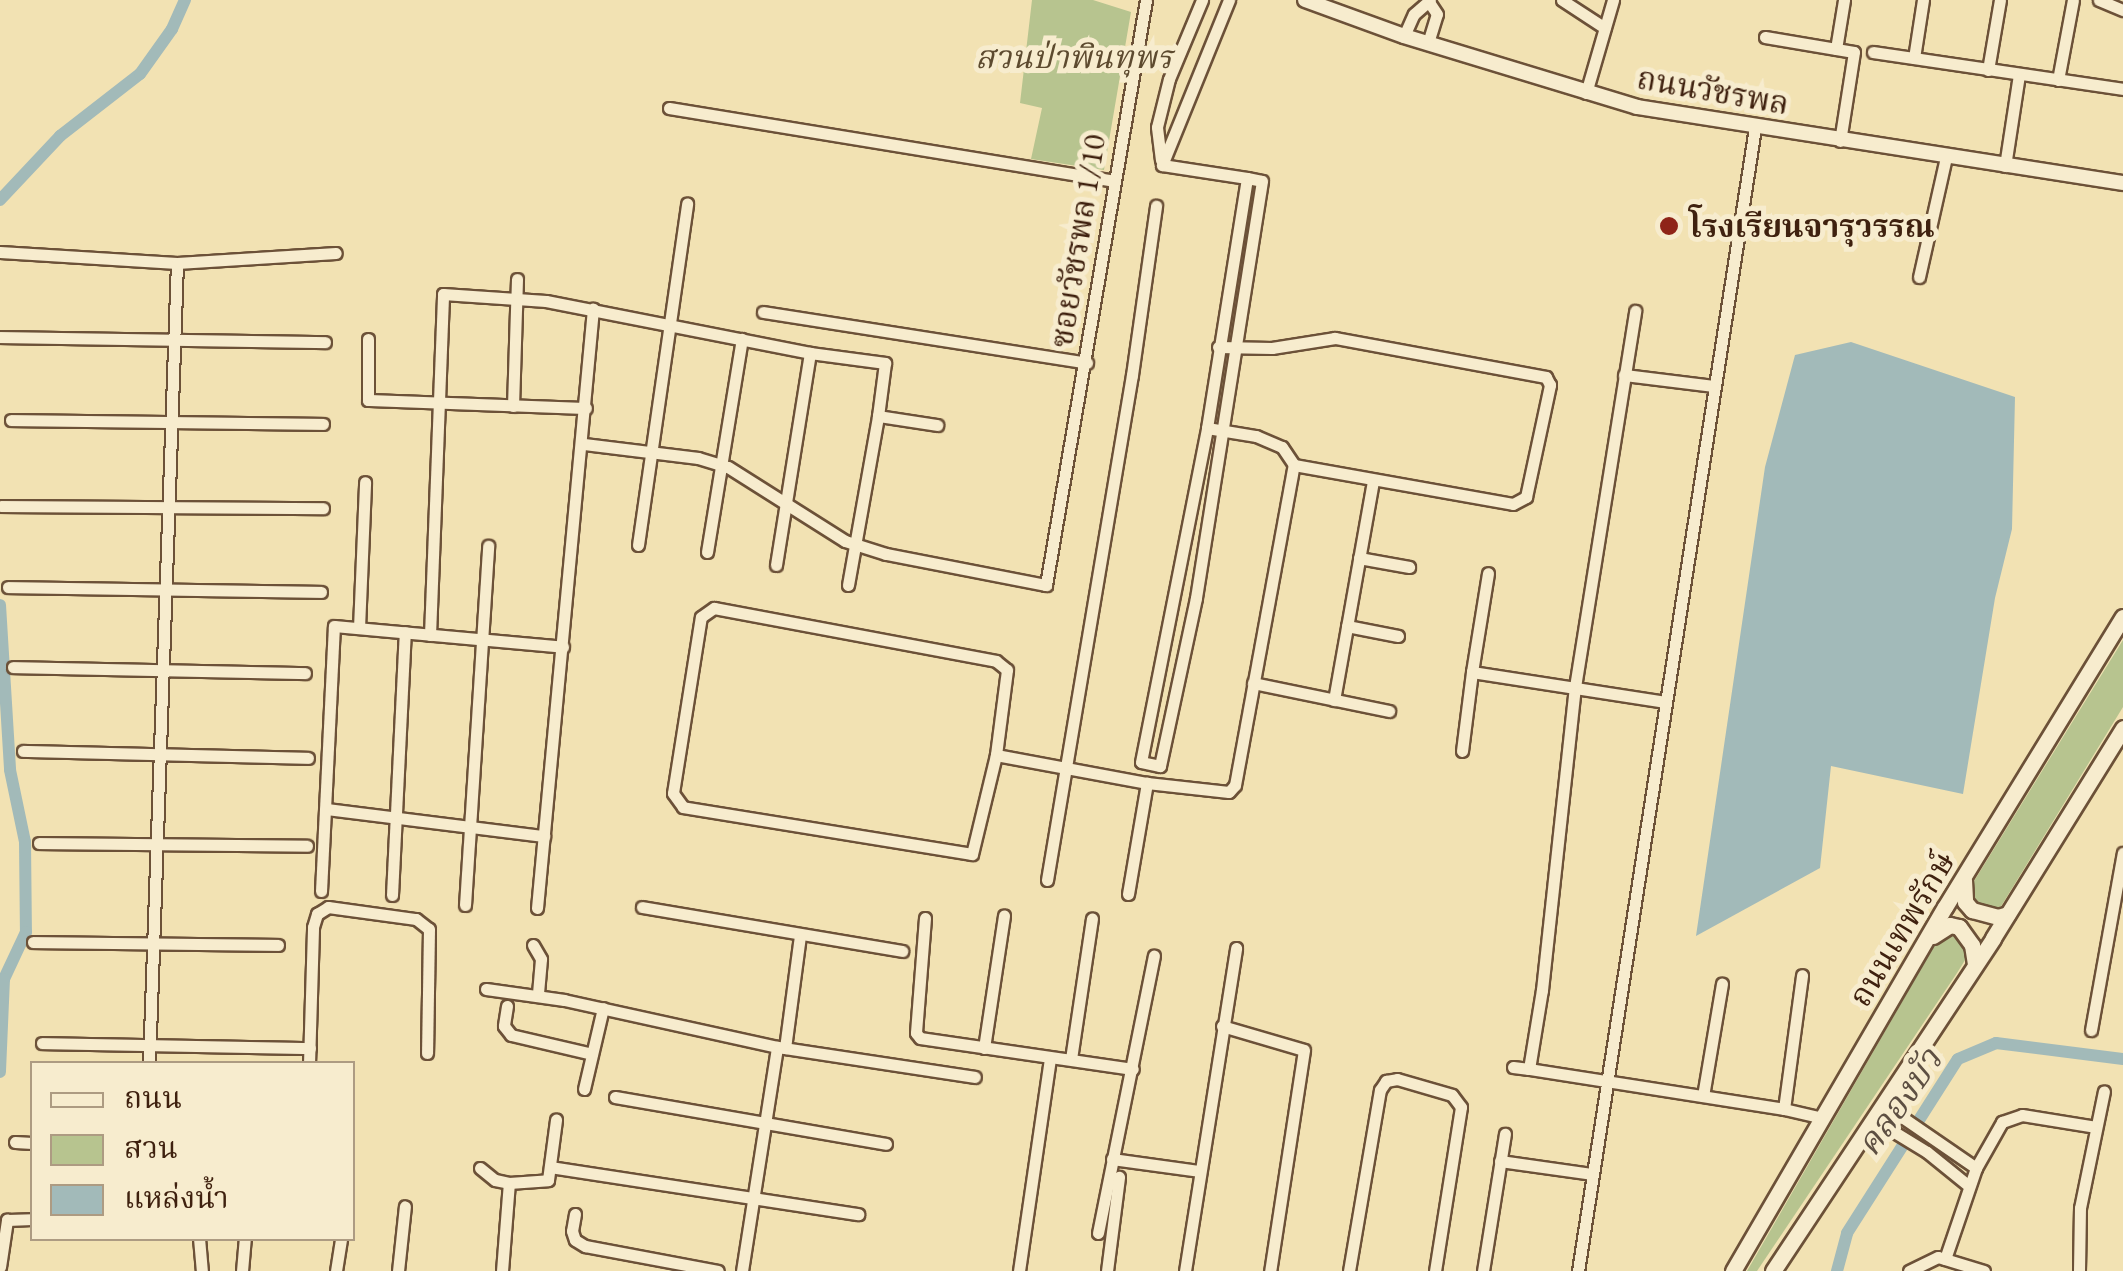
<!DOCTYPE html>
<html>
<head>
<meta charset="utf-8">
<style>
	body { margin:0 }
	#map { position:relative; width:2123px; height:1271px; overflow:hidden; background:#f2e2b3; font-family:"EB Garamond","Noto Serif Thai",serif }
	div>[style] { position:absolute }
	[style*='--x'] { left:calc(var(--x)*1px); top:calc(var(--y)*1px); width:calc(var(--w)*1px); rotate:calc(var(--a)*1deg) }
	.green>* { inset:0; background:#b7c48f }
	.water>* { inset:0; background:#a2bab9 }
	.canal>* { height:12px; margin:-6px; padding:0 6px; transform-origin:6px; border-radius:6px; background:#a2bab9 }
	.roads { filter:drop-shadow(2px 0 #6c5138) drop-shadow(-2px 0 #6c5138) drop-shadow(0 2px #6c5138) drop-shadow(0 -2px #6c5138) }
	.minor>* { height:11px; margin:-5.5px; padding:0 5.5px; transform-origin:5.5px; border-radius:5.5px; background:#f7ecce }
	.tertiary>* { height:14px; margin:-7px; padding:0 7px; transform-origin:7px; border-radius:7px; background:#f7ecce }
	.secondary>* { height:15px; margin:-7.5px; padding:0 7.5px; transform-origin:7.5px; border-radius:7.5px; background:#f7ecce }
	.dots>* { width:28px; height:28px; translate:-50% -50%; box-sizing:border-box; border:5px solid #f7ecce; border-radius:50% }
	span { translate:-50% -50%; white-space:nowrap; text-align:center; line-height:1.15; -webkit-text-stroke:10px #f7ecce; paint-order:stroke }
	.park-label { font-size:32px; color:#5d4a2f; font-style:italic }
	.street-label { font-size:32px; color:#3f210f }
	.poi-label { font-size:32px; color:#3f210f; font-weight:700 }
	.left { translate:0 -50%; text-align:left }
	.water-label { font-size:35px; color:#5d4f42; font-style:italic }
	.legend { position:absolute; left:30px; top:1061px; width:325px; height:180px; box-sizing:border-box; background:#f7ecce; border:2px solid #ad9b82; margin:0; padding:12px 18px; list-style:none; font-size:30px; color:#3f210f }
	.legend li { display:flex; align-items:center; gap:20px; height:50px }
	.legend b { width:50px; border:2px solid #ad9b82 }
</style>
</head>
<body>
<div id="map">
	<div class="green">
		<div style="clip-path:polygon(1032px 0,1093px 0,1131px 12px,1104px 170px,1031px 159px,1042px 108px,1020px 103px)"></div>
		<div style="clip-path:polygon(2123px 640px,2123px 707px,2000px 908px,1992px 912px,1973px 903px,1971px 886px)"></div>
		<div style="clip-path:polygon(1955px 933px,1967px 944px,1967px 957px,1957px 973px,1757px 1271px,1747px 1271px,1937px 941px)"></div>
	</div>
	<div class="water">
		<div style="clip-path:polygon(1851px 342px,2015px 397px,2012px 529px,1995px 598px,1963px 794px,1831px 766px,1820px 868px,1696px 936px,1765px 467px,1795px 355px)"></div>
	</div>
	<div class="canal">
		<div style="--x:0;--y:200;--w:88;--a:-46.8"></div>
		<div style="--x:60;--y:136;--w:101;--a:-37.8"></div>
		<div style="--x:140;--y:74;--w:55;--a:-54.6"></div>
		<div style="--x:172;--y:29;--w:32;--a:-66"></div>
		<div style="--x:0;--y:605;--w:165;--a:86.5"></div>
		<div style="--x:10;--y:770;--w:74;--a:78.2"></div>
		<div style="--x:25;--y:842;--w:90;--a:89.4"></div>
		<div style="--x:26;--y:932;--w:52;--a:115.1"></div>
		<div style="--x:4;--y:979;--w:93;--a:92.5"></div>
		<div style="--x:1837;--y:1271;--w:39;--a:-75"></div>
		<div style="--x:1847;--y:1233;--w:206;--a:-57.5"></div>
		<div style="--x:1958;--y:1059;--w:41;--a:-22.8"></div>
		<div style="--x:1996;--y:1043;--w:128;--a:7.2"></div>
	</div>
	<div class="roads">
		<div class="minor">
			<div style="--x:1562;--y:0;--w:51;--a:33.1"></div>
			<div style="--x:2099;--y:0;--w:26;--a:23"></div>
			<div style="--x:1404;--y:36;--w:24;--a:-66"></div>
			<div style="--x:1414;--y:14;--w:21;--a:-41"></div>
			<div style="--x:1765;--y:37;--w:90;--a:9.6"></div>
			<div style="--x:1854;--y:52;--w:90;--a:98.9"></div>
			<div style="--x:1428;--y:43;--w:30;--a:-73"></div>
			<div style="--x:1437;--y:14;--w:14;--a:-124"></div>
			<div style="--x:1836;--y:49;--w:50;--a:-80.7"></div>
			<div style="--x:1873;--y:52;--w:253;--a:8.4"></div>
			<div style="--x:1914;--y:58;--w:59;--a:-81.2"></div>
			<div style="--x:1988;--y:70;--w:71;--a:-80.3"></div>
			<div style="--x:2058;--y:80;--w:81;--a:-79.4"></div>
			<div style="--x:1586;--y:93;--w:97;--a:-73.8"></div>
			<div style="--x:669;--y:108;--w:452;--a:9.3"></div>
			<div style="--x:1161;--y:160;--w:33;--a:-97"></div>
			<div style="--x:1157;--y:127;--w:49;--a:-76"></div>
			<div style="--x:1169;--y:79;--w:86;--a:-67.3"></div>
			<div style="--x:1162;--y:165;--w:86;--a:8.7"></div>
			<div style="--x:1247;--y:178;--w:15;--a:11"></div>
			<div style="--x:1262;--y:181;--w:422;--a:99"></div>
			<div style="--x:1196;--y:598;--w:172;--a:102.1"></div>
			<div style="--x:1160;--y:766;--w:19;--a:-168"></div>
			<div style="--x:1141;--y:762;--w:340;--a:-78.8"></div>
			<div style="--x:1207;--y:428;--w:253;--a:-80.9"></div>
			<div style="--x:1162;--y:165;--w:178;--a:-67.9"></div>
			<div style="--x:2005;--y:166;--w:93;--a:-81.3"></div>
			<div style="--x:0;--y:252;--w:177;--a:3.6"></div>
			<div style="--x:177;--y:263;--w:159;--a:-3.6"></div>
			<div style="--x:1919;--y:277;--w:123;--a:-77.3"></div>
			<div style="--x:763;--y:312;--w:328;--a:8.9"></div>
			<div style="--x:0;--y:337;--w:325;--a:0.9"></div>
			<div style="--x:368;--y:339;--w:61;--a:90"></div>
			<div style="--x:368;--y:400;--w:218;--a:2.1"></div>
			<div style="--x:1624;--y:375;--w:91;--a:7"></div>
			<div style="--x:513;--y:406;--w:127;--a:-88.2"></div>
			<div style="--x:11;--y:420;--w:312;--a:0.7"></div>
			<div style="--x:1207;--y:428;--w:50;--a:9.3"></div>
			<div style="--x:1256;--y:436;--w:28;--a:23"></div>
			<div style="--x:1282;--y:447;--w:22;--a:56"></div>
			<div style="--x:1294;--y:465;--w:222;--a:10.1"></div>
			<div style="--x:1513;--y:504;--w:15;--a:-28"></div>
			<div style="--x:1526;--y:497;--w:115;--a:-77.9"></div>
			<div style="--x:1550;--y:385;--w:9;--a:-117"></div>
			<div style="--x:1546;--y:377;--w:215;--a:-169.5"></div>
			<div style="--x:1335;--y:338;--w:64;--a:171"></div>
			<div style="--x:1272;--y:348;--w:54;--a:-178.9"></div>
			<div style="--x:584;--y:444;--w:115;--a:7"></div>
			<div style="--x:698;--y:458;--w:31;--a:17"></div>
			<div style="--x:728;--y:467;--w:138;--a:32.3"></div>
			<div style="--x:845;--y:541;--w:43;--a:17.6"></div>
			<div style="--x:886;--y:554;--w:163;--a:11"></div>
			<div style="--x:1046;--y:585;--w:593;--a:-80.3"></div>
			<div style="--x:1;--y:506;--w:322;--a:0.4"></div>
			<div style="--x:638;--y:545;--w:345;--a:-81.8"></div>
			<div style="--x:707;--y:552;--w:216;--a:-80.7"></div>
			<div style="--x:1359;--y:558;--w:51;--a:10.2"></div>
			<div style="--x:776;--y:565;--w:215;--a:-80.9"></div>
			<div style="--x:810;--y:353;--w:76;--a:7.6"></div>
			<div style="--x:885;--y:363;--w:53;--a:97.5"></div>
			<div style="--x:848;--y:585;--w:172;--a:-79.9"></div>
			<div style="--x:878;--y:416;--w:60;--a:8.7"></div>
			<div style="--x:8;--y:587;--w:313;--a:0.9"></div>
			<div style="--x:1347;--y:626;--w:52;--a:11.1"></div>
			<div style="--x:359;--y:628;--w:146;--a:-87.6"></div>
			<div style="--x:430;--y:635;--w:341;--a:-87.8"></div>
			<div style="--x:443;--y:294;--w:103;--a:3.9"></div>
			<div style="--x:546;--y:301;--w:269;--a:11.1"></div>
			<div style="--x:13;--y:667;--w:292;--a:1.2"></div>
			<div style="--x:1472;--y:672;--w:100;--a:-80.8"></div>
			<div style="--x:1253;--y:683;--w:139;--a:11.6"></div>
			<div style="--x:1334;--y:700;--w:223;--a:-79.9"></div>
			<div style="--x:23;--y:751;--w:285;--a:1.4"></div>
			<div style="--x:1462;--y:751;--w:80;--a:-82.8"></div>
			<div style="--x:1472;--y:672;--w:196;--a:8.8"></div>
			<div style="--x:996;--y:755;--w:102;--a:103.6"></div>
			<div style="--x:972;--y:854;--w:293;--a:-170.8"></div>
			<div style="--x:683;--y:807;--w:17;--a:-126"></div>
			<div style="--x:673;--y:793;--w:178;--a:-81"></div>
			<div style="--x:701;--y:617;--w:16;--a:-35"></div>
			<div style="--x:714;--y:608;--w:287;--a:10.6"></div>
			<div style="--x:996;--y:661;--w:14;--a:39"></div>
			<div style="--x:1007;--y:670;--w:86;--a:97.4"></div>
			<div style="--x:996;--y:755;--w:154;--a:10.5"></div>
			<div style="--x:1147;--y:783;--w:82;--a:6.3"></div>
			<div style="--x:1229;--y:792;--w:9;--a:-49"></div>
			<div style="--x:1235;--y:785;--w:325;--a:-79.6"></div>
			<div style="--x:326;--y:809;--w:220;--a:7.1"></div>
			<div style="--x:39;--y:843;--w:268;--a:0.6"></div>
			<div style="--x:1047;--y:880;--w:512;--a:-80.45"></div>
			<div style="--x:1132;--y:375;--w:171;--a:-81.9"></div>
			<div style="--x:321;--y:891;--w:265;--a:-87.2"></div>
			<div style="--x:334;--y:626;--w:230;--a:5.2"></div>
			<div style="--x:1128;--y:894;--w:113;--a:-80.3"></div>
			<div style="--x:392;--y:895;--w:263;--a:-87.2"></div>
			<div style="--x:465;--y:905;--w:360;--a:-86.3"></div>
			<div style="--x:642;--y:907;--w:264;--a:9.6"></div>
			<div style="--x:537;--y:908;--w:602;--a:-84.66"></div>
			<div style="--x:925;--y:918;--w:115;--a:94.5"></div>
			<div style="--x:916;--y:1033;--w:6;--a:51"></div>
			<div style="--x:920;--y:1038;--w:215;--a:8.3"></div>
			<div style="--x:33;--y:942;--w:245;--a:0.7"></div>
			<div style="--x:533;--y:945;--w:16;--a:60"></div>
			<div style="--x:541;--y:959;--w:37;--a:95"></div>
			<div style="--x:486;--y:989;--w:79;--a:8"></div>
			<div style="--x:564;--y:1000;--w:218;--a:12.4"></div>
			<div style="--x:777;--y:1047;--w:200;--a:8.6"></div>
			<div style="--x:507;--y:1006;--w:20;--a:99"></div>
			<div style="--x:504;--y:1026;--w:11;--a:52"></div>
			<div style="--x:511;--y:1035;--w:83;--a:13.2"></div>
			<div style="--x:1222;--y:1026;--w:85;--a:16.3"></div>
			<div style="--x:1304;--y:1050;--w:224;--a:98.7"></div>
			<div style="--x:2091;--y:1030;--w:180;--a:-79.8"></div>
			<div style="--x:42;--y:1043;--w:268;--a:1.1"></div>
			<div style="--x:785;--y:1048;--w:114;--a:-82.4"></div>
			<div style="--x:984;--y:1048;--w:134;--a:-81.4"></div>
			<div style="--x:1071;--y:1059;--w:142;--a:-81.5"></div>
			<div style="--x:149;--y:1064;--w:801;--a:-88"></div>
			<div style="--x:309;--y:1064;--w:137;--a:-88.3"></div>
			<div style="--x:313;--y:927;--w:14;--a:-73"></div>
			<div style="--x:317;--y:914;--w:13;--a:-32"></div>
			<div style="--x:328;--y:907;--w:89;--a:7.8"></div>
			<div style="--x:416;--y:919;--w:16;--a:38"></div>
			<div style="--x:429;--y:929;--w:124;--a:90.9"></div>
			<div style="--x:1513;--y:1067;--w:16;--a:7"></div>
			<div style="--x:1529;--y:1069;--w:80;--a:-80.7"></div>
			<div style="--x:1542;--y:990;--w:305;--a:-83.8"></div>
			<div style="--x:1575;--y:687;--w:381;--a:-80.9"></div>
			<div style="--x:1529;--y:1069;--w:258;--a:8.9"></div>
			<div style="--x:1784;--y:1109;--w:135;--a:-82.3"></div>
			<div style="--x:584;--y:1089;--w:83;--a:-76.8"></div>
			<div style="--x:1703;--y:1096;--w:114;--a:-80.4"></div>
			<div style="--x:615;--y:1097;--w:275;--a:9.8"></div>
			<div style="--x:1883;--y:1104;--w:113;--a:34.5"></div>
			<div style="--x:1784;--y:1109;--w:40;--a:13"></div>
			<div style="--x:1873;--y:1119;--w:63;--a:31.4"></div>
			<div style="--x:1927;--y:1152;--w:54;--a:39"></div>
			<div style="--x:15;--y:1142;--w:17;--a:3"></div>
			<div style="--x:1112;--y:1159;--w:89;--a:7.8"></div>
			<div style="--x:1500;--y:1161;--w:94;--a:8"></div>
			<div style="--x:550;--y:1167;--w:312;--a:8.7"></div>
			<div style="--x:480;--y:1168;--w:19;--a:39"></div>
			<div style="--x:495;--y:1180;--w:14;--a:12"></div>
			<div style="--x:575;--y:1214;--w:17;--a:100"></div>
			<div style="--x:572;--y:1231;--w:9;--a:72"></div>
			<div style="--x:575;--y:1240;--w:12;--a:31"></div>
			<div style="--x:585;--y:1246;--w:135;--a:10.6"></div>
			<div style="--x:1098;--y:1233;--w:283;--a:-78.6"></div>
			<div style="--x:199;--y:1238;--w:33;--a:85"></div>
			<div style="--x:1945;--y:1259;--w:96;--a:-71.2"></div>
			<div style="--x:1976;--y:1168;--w:53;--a:-60.5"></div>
			<div style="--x:2002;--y:1122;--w:21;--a:-19"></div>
			<div style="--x:2022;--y:1115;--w:75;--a:9.2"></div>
			<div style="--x:0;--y:1267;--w:48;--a:-81.5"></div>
			<div style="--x:7;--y:1220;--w:25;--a:-2"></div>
			<div style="--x:242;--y:1271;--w:33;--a:-85"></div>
			<div style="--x:336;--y:1271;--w:33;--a:-81"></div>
			<div style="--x:398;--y:1271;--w:65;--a:-83.9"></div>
			<div style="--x:502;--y:1271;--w:88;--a:-85.5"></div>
			<div style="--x:509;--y:1183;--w:39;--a:-4"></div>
			<div style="--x:548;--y:1180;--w:61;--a:-82.4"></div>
			<div style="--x:742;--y:1271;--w:227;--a:-81.1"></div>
			<div style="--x:1019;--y:1271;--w:215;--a:-81.7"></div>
			<div style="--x:1107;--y:1271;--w:95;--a:-82.7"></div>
			<div style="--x:1185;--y:1271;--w:327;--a:-81"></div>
			<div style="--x:1349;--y:1271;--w:184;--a:-80.3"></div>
			<div style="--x:1380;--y:1090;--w:11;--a:-56"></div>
			<div style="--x:1386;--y:1081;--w:11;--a:-10"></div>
			<div style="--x:1397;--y:1079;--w:57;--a:16.2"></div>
			<div style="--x:1452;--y:1095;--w:15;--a:53"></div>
			<div style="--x:1461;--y:1107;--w:166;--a:99"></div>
			<div style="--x:1483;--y:1271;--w:139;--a:-80.9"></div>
			<div style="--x:1578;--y:1271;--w:1157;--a:-81.2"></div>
			<div style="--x:1909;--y:1271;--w:32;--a:-26"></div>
			<div style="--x:1938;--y:1257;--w:48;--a:16.9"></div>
			<div style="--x:2079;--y:1271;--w:63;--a:-89.1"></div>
			<div style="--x:2080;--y:1208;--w:119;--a:-78.4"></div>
		</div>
		<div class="tertiary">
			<div style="--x:1305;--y:0;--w:105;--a:20"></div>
			<div style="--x:1404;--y:36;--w:244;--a:16.9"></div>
			<div style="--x:1637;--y:107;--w:492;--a:8.9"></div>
		</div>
		<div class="secondary">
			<div style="--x:1964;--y:880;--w:22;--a:87"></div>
			<div style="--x:1965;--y:902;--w:11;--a:49"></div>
			<div style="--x:1972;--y:910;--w:27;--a:15"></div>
			<div style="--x:1998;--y:917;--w:10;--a:-17"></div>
			<div style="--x:1933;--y:936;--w:20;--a:-33"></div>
			<div style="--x:1950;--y:925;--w:9;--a:13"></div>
			<div style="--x:1959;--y:927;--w:22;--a:54"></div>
			<div style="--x:1972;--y:945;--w:19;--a:81"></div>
			<div style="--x:1733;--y:1271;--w:421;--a:-59.8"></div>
			<div style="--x:1945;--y:907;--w:340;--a:-58.5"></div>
			<div style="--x:1773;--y:1271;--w:399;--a:-56.5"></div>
			<div style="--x:1993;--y:938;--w:247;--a:-58.2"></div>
		</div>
	</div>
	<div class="dots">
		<div style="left:1669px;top:226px;background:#8f2418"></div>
	</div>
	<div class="park-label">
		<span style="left:1074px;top:57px">สวนป่าพินทุพร</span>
	</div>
	<div class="street-label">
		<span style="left:1713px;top:91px;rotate:10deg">ถนนวัชรพล</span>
		<span style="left:1078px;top:241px;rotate:-81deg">ซอยวัชรพล 1/10</span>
		<span style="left:1902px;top:929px;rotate:-59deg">ถนนเทพรักษ์</span>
	</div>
	<div class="poi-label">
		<span class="left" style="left:1689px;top:226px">โรงเรียนจารุวรรณ</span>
	</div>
	<div class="water-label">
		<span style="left:1899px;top:1102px;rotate:-55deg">คลองบัว</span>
	</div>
	<ul class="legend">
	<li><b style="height:12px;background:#f7ecce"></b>ถนน</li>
	<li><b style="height:28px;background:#b7c48f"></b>สวน</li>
	<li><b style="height:28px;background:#a2bab9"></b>แหล่งน้ำ</li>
	</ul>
</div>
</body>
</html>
